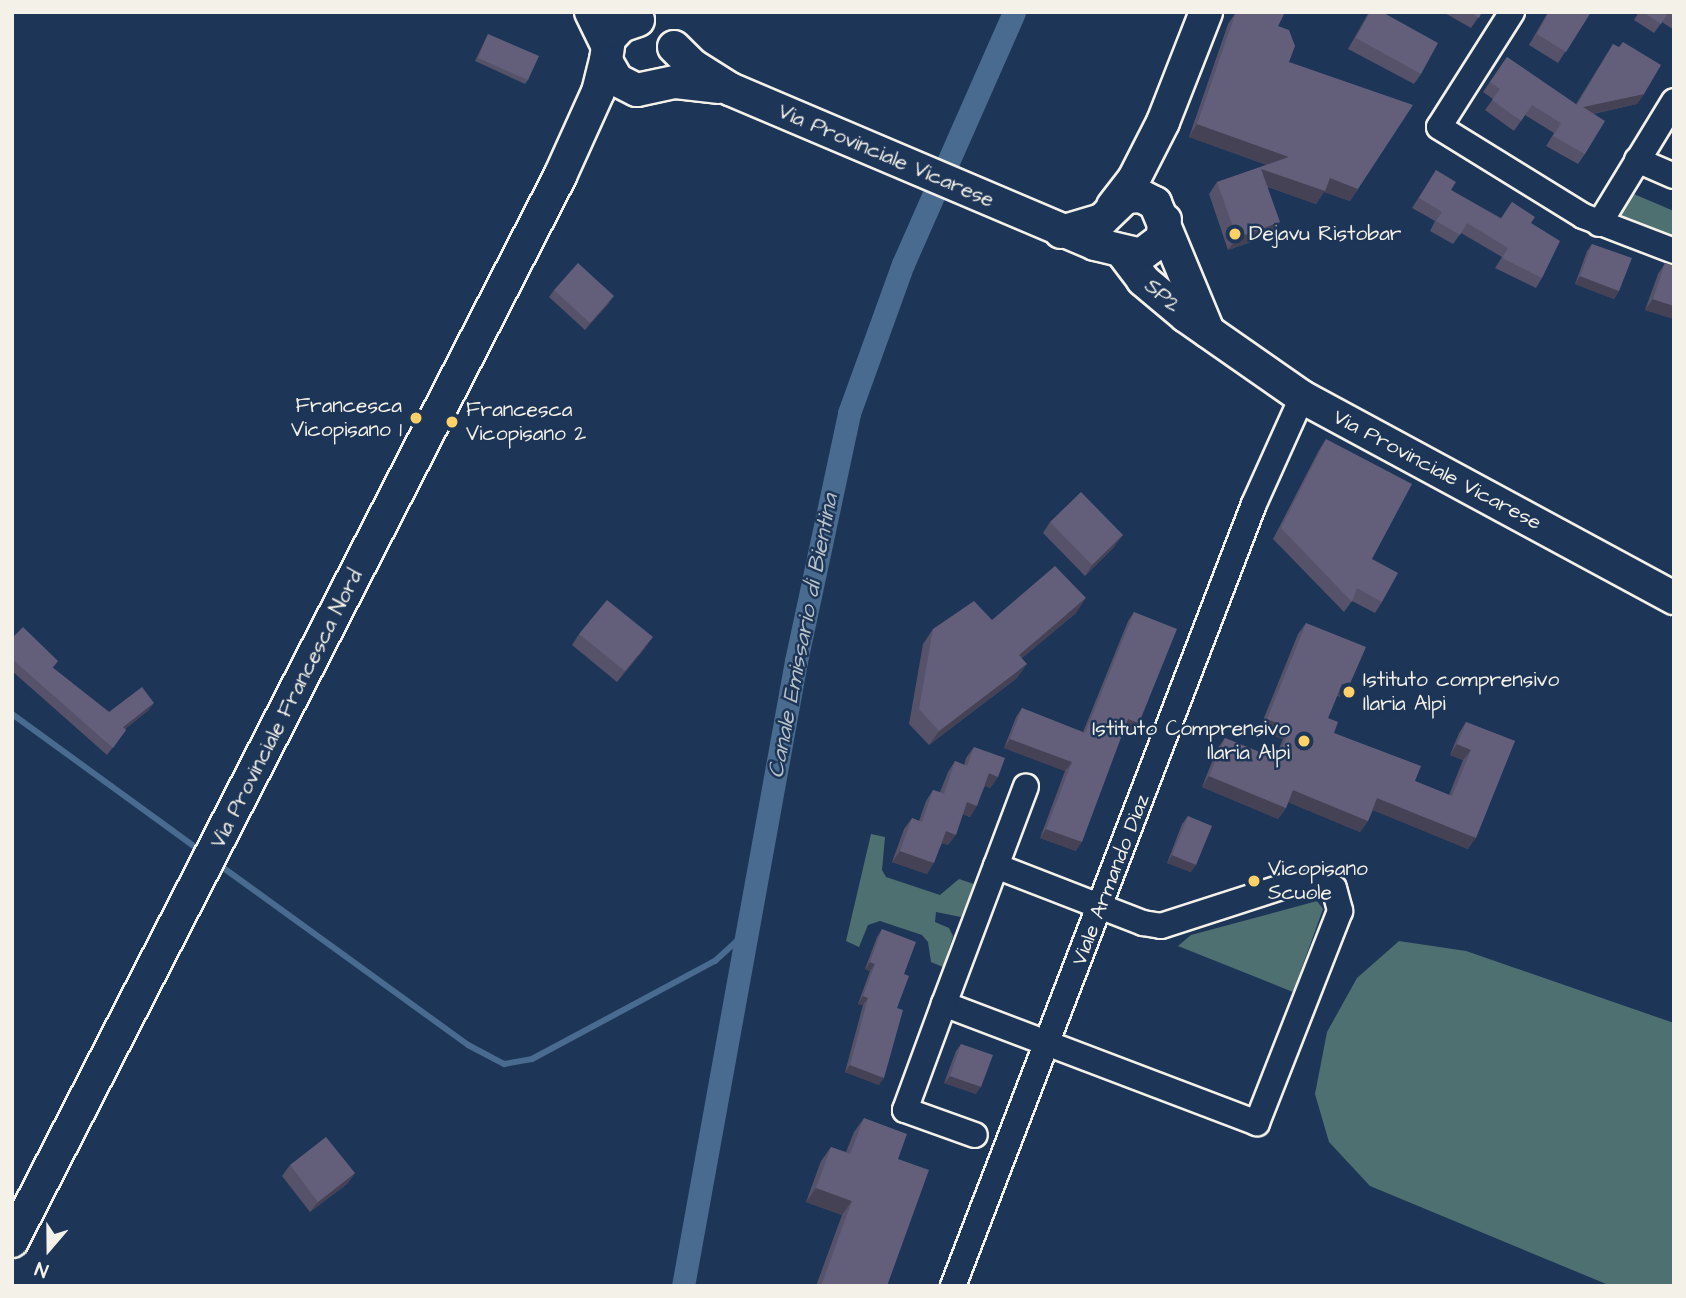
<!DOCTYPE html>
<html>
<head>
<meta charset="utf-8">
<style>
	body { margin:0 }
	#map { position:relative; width:1686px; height:1298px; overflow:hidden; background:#1d3557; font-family:"Architects Daughter",sans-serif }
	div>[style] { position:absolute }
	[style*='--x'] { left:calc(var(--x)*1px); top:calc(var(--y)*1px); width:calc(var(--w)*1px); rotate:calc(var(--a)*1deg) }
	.green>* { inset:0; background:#4f7071 }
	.stream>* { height:6px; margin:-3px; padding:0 3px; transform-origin:3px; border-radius:3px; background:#486b8f }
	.canal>* { height:23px; margin:-11.5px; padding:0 11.5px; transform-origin:11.5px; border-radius:11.5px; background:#486b8f }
	.roads { filter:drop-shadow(2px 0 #f4f1e8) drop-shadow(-2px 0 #f4f1e8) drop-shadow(0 2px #f4f1e8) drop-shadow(0 -2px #f4f1e8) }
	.minor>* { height:24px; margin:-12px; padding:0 12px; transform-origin:12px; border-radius:12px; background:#1d3557 }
	.major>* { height:32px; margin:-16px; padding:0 16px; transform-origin:16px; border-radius:16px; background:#1d3557 }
	.wall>* { inset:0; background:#55526a }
	.shaded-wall>* { inset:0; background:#454256 }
	.building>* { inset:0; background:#635f7b }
	.dots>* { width:19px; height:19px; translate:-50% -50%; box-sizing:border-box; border:4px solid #1d3557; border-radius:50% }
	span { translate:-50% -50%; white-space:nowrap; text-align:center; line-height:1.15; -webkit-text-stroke:5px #1d3557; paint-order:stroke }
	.street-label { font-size:21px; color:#f4f1e8 }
	.poi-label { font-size:21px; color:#f4f1e8 }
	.left { translate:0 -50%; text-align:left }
	.right { translate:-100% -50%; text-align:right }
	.water-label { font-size:23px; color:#b8c2c9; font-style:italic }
	.frame { position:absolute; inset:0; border:14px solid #f4f1e8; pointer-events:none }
	.north { position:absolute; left:14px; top:1214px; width:70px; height:70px; -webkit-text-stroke:5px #1d3557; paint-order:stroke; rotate:200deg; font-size:19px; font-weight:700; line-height:28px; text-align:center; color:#f4f1e8 }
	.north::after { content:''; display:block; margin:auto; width:24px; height:32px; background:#f4f1e8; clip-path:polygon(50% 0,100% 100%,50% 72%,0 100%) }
</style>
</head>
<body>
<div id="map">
	<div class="green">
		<div style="clip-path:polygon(1629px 192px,1674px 211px,1674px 240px,1615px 220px)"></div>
		<div style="clip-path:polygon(871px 834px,885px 837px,882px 870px,886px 877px,940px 895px,959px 879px,974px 884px,961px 917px,936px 912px,935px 922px,949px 928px,953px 936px,943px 967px,931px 962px,928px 942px,922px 935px,880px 921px,868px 925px,859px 947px,846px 941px)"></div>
		<div style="clip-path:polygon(1317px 901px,1323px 909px,1293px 992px,1178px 946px,1191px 935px)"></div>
		<div style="clip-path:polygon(1399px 941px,1466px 951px,1674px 1023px,1674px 1286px,1611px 1286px,1370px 1186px,1329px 1142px,1315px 1094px,1327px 1032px,1357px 978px)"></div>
	</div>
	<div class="stream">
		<div style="--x:12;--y:714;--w:236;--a:36"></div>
		<div style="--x:218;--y:864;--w:309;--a:35.9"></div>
		<div style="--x:468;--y:1045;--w:41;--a:27.8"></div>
		<div style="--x:504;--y:1064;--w:28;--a:-10"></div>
		<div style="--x:532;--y:1059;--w:208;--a:-28.2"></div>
		<div style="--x:715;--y:961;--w:47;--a:-42.4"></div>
	</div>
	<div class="canal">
		<div style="--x:683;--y:1286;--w:635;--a:-79.75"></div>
		<div style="--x:796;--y:661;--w:254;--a:-77.9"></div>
		<div style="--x:849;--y:413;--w:158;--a:-70.1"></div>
		<div style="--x:903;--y:264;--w:275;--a:-66.2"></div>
	</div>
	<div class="roads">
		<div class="minor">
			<div style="--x:1512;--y:12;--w:136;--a:122.4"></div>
			<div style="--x:1439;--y:127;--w:169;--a:31.7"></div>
			<div style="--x:1583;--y:216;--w:97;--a:21"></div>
			<div style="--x:1637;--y:160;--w:40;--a:23.4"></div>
			<div style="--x:1599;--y:224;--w:144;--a:-58.6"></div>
			<div style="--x:996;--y:866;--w:158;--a:21.2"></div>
			<div style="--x:1143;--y:923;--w:18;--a:9"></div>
			<div style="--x:1161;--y:926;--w:133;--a:-17.9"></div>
			<div style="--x:1288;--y:885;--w:30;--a:-8"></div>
			<div style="--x:1318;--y:881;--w:17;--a:24"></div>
			<div style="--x:1334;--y:888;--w:24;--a:75"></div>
			<div style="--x:1340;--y:911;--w:228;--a:111.4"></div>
			<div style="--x:1257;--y:1123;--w:335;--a:-159.2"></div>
			<div style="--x:944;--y:1004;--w:147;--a:-69.4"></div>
			<div style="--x:996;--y:866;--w:85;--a:-69.4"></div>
			<div style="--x:944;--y:1004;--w:113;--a:110.2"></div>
			<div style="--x:905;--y:1110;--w:74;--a:19.7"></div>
			<div style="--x:953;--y:1286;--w:838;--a:-68.95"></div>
			<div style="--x:1254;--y:504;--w:117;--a:-65.8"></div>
		</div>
		<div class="major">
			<div style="--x:591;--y:12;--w:37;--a:64"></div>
			<div style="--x:638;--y:20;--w:18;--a:161"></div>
			<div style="--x:621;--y:26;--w:18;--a:133"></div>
			<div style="--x:609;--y:39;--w:22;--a:98"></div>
			<div style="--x:606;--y:61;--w:22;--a:60"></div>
			<div style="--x:617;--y:80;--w:22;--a:27"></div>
			<div style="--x:637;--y:90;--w:40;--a:-12"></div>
			<div style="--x:676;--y:82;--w:42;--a:6.8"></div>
			<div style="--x:674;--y:47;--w:25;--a:45"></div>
			<div style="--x:692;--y:65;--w:45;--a:32.3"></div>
			<div style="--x:730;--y:89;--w:397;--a:23"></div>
			<div style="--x:1095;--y:244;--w:47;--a:13.4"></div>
			<div style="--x:1141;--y:255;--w:26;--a:-37"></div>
			<div style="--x:1162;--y:239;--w:19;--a:-81"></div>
			<div style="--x:1113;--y:206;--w:34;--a:-52"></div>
			<div style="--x:1134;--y:179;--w:64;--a:-63"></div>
			<div style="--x:1163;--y:122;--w:118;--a:-68.6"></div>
			<div style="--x:1061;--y:232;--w:43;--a:-16.3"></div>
			<div style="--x:1102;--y:220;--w:33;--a:-44"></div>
			<div style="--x:1126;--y:197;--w:15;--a:-4"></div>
			<div style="--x:1141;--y:196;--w:16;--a:27"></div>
			<div style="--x:1155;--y:203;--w:139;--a:67.5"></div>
			<div style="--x:1123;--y:253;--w:34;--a:53"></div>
			<div style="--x:1143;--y:280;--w:56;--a:39.9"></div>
			<div style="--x:1186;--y:316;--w:141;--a:34.9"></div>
			<div style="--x:1302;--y:397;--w:423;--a:28.4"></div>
			<div style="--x:12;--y:1241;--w:1198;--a:-62.77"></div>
			<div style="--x:560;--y:176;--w:92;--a:-65.7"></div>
			<div style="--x:598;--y:92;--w:32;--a:-76"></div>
		</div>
	</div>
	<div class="wall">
		<div style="clip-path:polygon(1236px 12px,1285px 12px,1278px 26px,1289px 62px,1358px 189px,1350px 201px,1324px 192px,1316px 204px,1268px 187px,1271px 235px,1228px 250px,1209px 194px,1217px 182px,1267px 165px,1189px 137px,1228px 24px)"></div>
		<div style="clip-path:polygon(1369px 12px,1382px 12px,1421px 74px,1414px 84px,1348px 49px)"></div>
		<div style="clip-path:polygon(1443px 12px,1482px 12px,1471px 28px)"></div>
		<div style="clip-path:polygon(1548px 12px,1591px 12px,1558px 63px,1529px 45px)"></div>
		<div style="clip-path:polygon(1639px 12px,1674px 12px,1674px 30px,1662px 22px,1654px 33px,1634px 20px)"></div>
		<div style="clip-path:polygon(488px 34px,528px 80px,525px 84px,475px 61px)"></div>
		<div style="clip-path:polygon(1613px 44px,1644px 94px,1637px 104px,1593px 114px,1585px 154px,1578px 164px,1546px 146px,1554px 133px,1525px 115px,1514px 131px,1485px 110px,1493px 99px,1483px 92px,1507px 57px,1576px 104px)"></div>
		<div style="clip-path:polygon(1436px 170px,1451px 190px,1501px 218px,1512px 202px,1531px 223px,1542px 278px,1536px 288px,1495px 268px,1502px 257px,1461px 233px,1453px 244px,1430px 231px,1435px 221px,1412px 208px)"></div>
		<div style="clip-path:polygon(1592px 244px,1619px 291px,1614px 299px,1575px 284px,1587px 251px)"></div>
		<div style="clip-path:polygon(1665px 263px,1674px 266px,1674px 319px,1645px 310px,1658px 274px)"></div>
		<div style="clip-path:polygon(554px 290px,609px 303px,585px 330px,549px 297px)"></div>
		<div style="clip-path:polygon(1326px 439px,1372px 559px,1382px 602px,1375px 613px,1352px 601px,1344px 612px,1273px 539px,1319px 450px)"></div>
		<div style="clip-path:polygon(1050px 522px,1115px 546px,1085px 576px,1043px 533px)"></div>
		<div style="clip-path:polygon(1134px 612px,1139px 723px,1132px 732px,1124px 729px,1076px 851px,1040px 838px,1065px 771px,1004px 748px,1016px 717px,1022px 708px,1083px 732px,1128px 621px)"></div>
		<div style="clip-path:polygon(1076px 613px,1022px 658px,1017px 678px,929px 745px,909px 724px,923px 644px,933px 629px,992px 620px)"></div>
		<div style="clip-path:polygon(1306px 623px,1342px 697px,1337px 696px,1328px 718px,1334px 733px,1415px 781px,1449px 795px,1463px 760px,1450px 755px,1459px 733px,1466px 722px,1515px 741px,1468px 849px,1373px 810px,1368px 821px,1360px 832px,1288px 802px,1286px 808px,1278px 819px,1202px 787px,1217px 749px,1225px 738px,1275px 758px,1283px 739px,1259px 730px,1298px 634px)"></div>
		<div style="clip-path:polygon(579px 634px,645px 648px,617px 682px,572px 645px)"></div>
		<div style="clip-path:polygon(12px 638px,58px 661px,53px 668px,109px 712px,149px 710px,125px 729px,126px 730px,107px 755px,12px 671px)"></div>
		<div style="clip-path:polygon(974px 747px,998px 777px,990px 788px,985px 786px,970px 817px,963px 814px,948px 845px,942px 843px,927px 874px,892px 862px,904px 829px,912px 818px,919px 821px,926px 801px,933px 790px,940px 792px,948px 772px,955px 761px,964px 765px,966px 758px)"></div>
		<div style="clip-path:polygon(1188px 816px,1191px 872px,1167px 863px,1182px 824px)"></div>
		<div style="clip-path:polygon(882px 929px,904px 974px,897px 1008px,879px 1085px,845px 1072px,863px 1005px,858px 1004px,870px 971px,865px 969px,877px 937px)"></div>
		<div style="clip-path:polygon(961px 1044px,976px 1094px,944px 1083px,956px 1051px)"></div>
		<div style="clip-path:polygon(864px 1118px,898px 1159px,887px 1286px,816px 1286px,842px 1215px,806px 1202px,821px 1161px,831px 1147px,846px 1152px,854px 1132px)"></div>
		<div style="clip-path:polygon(290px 1165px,355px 1173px,347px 1184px,310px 1212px,282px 1176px)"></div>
	</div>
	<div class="shaded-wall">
		<div style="clip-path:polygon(1644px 94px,1637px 104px,1576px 117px,1583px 107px)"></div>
		<div style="clip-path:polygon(1197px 124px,1289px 157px,1281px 170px,1189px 137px)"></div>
		<div style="clip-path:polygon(1261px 169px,1330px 178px,1358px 189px,1350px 201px,1324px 192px,1316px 204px,1253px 181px)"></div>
		<div style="clip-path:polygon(1280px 222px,1271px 235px,1228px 250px,1237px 238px)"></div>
		<div style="clip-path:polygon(1580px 276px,1619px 291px,1614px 299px,1575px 284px)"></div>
		<div style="clip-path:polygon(614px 296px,609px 303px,585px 330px,590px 323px)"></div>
		<div style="clip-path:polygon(1653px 299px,1674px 306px,1674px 319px,1645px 310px)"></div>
		<div style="clip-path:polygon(1123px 535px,1115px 546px,1085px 576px,1092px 565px)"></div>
		<div style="clip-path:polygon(1086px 598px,1076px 613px,1009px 669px,1019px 655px)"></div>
		<div style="clip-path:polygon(653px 637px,645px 648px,617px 682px,625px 671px)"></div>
		<div style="clip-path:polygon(1027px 664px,1017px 678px,929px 745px,939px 731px)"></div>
		<div style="clip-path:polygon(1342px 684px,1349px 686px,1342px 697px,1335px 694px)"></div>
		<div style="clip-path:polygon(154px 703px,149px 710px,118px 734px,123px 727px)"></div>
		<div style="clip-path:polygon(1128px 719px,1139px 723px,1132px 732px,1122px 728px)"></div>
		<div style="clip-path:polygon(1267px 719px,1290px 728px,1283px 739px,1259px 730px)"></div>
		<div style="clip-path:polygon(1010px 739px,1072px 762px,1065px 771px,1004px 748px)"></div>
		<div style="clip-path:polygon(1457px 744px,1471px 750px,1463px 760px,1450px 755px)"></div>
		<div style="clip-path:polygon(989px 773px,998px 777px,990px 788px,982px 784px)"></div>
		<div style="clip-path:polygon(1209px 776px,1286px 808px,1278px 819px,1202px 787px)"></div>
		<div style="clip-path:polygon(1293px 790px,1368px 821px,1360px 832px,1285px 801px)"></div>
		<div style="clip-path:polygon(1377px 798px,1476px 838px,1468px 849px,1370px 809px)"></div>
		<div style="clip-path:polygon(967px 802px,977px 806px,970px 817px,960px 813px)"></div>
		<div style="clip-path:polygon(1046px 829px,1082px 842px,1076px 851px,1040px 838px)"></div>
		<div style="clip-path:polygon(946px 831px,956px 835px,948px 845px,938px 842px)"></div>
		<div style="clip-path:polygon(900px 851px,934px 863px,927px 874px,892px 862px)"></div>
		<div style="clip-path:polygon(1172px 855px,1196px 865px,1191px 872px,1167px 863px)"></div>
		<div style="clip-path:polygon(870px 962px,875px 964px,870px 971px,865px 969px)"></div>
		<div style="clip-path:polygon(863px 996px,868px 998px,863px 1005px,858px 1004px)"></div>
		<div style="clip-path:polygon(850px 1065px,884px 1078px,879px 1085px,845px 1072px)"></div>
		<div style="clip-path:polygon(950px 1076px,981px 1087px,976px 1094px,944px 1083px)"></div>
		<div style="clip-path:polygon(355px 1173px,347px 1184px,310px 1212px,318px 1202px)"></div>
		<div style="clip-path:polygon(816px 1188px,852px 1201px,842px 1215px,806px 1202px)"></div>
	</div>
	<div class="building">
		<div style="clip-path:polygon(1236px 12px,1241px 13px,1241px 12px,1285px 12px,1278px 26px,1289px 30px,1295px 46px,1289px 62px,1413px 105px,1358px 189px,1330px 178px,1325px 191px,1261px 169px,1280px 222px,1237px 238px,1217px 182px,1289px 157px,1197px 124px)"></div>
		<div style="clip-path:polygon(1370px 12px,1382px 12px,1438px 43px,1421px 74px,1356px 38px)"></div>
		<div style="clip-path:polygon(1470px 12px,1482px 12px,1479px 18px)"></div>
		<div style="clip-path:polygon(1549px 12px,1591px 12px,1566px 52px,1537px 34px)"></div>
		<div style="clip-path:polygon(1643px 12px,1674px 12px,1674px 16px,1668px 13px,1661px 24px)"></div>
		<div style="clip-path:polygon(488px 34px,539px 56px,528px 80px,478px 58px)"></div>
		<div style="clip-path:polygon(1623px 42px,1661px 65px,1644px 94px,1583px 107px,1605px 121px,1585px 154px,1553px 136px,1561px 123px,1532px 105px,1521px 121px,1492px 100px,1500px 89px,1490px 82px,1507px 57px,1577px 105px,1613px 44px,1619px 47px)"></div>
		<div style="clip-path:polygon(1436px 170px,1456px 182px,1451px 190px,1501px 219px,1512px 202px,1535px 217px,1531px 223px,1560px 241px,1542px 278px,1502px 258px,1508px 248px,1467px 223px,1460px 235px,1436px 221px,1442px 212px,1419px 198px)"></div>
		<div style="clip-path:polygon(1592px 244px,1632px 258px,1619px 291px,1580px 276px)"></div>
		<div style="clip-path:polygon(578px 263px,614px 296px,590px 323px,554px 290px)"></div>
		<div style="clip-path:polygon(1665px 263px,1674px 266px,1674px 306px,1653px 299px)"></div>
		<div style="clip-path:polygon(1326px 439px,1412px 484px,1372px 559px,1398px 573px,1382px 602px,1357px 588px,1352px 602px,1281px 528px)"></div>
		<div style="clip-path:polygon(1081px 492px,1123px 535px,1092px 565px,1050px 522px)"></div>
		<div style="clip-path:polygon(1055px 566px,1086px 598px,1019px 655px,1027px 664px,939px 731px,919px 709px,933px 629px,974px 601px,992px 620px)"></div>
		<div style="clip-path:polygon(607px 600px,653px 637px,625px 671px,579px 634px)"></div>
		<div style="clip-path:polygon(1134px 612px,1177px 629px,1139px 723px,1128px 719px,1082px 842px,1046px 829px,1072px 762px,1010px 739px,1022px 708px,1085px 733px)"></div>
		<div style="clip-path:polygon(1306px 623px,1366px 647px,1349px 686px,1342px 684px,1328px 718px,1338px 722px,1334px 733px,1421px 766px,1415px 781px,1452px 796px,1471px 750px,1457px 744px,1466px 722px,1515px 741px,1476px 838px,1377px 798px,1368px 821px,1293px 790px,1286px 808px,1209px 776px,1225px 738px,1278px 760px,1290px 728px,1267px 719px)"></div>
		<div style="clip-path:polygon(23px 627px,58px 661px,52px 667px,109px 712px,142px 687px,154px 703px,123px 727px,126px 730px,113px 748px,12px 659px,12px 638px)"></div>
		<div style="clip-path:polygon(974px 747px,1005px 758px,998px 777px,989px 773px,977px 806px,967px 802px,956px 835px,946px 831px,934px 863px,900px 851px,912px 818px,922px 822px,933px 790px,944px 794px,955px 761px,967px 766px)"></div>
		<div style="clip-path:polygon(1188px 816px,1212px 826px,1196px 865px,1172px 855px)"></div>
		<div style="clip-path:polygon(882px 929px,916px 942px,904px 974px,909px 976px,897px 1008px,903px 1010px,884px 1078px,850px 1065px,868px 998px,863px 996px,875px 964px,870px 962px)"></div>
		<div style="clip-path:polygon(961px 1044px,993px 1055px,981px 1087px,950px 1076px)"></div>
		<div style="clip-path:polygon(864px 1118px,907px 1134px,898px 1159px,929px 1170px,887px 1286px,821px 1286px,852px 1201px,816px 1188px,831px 1147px,850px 1154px)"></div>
		<div style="clip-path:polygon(326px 1137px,355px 1173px,318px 1202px,290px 1165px)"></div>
	</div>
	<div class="dots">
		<div style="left:1235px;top:234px;background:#ffd166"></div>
		<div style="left:416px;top:418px;background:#ffd166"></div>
		<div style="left:452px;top:422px;background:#ffd166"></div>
		<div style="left:1349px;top:692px;background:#ffd166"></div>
		<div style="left:1304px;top:741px;background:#ffd166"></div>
		<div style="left:1254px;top:881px;background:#ffd166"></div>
	</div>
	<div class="street-label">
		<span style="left:886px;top:156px;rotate:23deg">Via Provinciale Vicarese</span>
		<span style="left:1162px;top:296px;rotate:41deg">SP2</span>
		<span style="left:1437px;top:470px;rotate:28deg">Via Provinciale Vicarese</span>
		<span style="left:287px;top:709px;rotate:-63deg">Via Provinciale Francesca Nord</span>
		<span style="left:1111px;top:880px;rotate:-69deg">Viale Armando Diaz</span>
	</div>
	<div class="poi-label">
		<span class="left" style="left:1249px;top:234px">Dejavu Ristobar</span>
		<span class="right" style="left:402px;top:418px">Francesca<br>Vicopisano 1</span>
		<span class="left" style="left:466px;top:422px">Francesca<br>Vicopisano 2</span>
		<span class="left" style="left:1363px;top:692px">Istituto comprensivo<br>Ilaria Alpi</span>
		<span class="right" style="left:1290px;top:741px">Istituto Comprensivo<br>Ilaria Alpi</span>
		<span class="left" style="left:1268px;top:881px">Vicopisano<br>Scuole</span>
	</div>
	<div class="water-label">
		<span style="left:803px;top:636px;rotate:-79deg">Canale Emissario di Bientina</span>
	</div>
	<div class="frame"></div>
	<div class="north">N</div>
</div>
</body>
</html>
